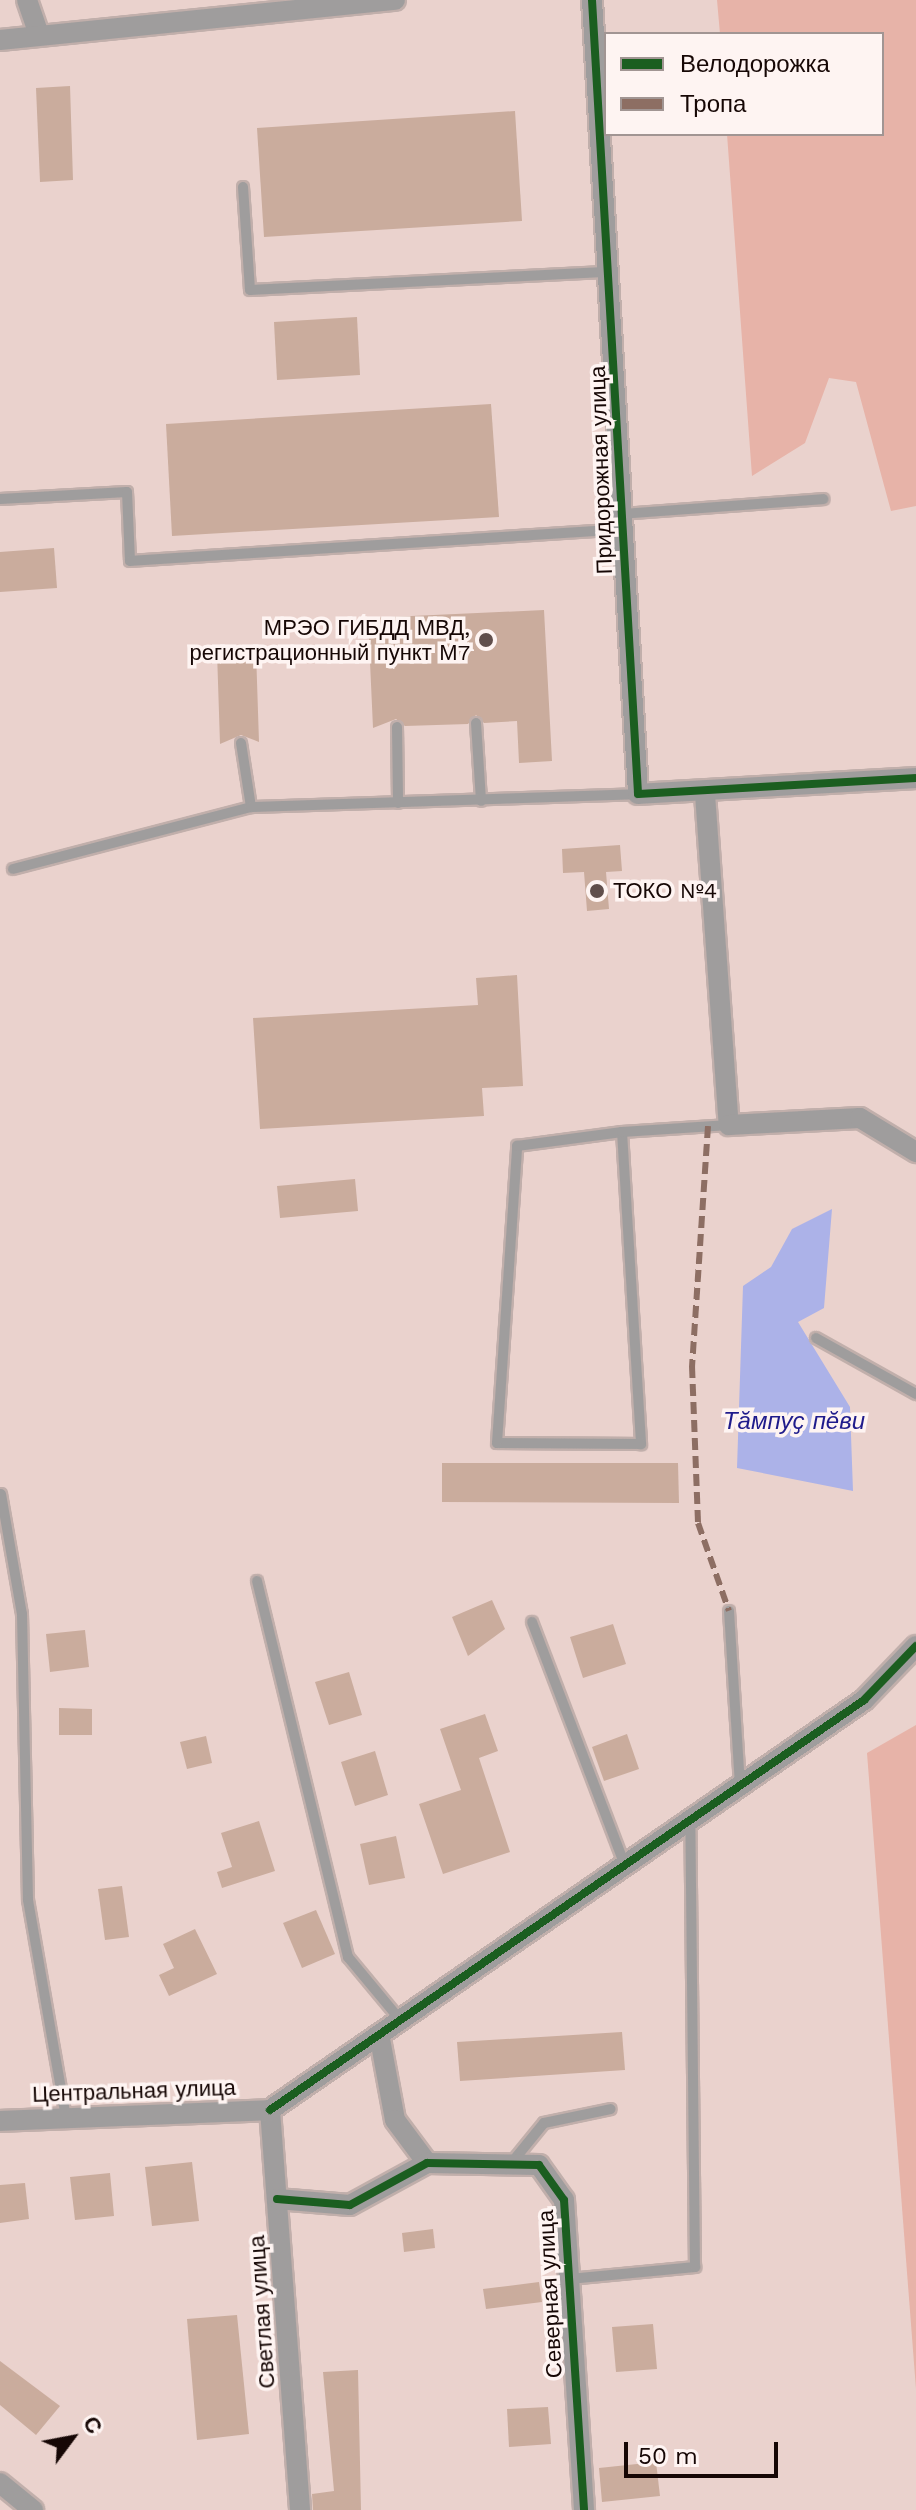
<!DOCTYPE html>
<html>
<head>
<meta charset="utf-8">
<style>
	body { margin:0 }
	#map { position:relative; width:916px; height:2510px; overflow:hidden; background:#ead2cd; font-family:"Work Sans",sans-serif }
	div>[style] { position:absolute }
	[style*='--x'] { left:calc(var(--x)*1px); top:calc(var(--y)*1px); width:calc(var(--w)*1px); rotate:calc(var(--a)*1deg) }
	.green>* { inset:0; background:#e7b3a8 }
	.water>* { inset:0; background:#acb2e8 }
	.building>* { inset:0; background:#caac9d }
	.roads { filter:drop-shadow(2px 0 #c1afab) drop-shadow(-2px 0 #c1afab) drop-shadow(0 2px #c1afab) drop-shadow(0 -2px #c1afab) }
	.lane>* { height:10px; margin:-5px; padding:0 5px; transform-origin:5px; border-radius:5px; background:#9f9d9d }
	.street>* { height:20px; margin:-10px; padding:0 10px; transform-origin:10px; border-radius:10px; background:#9f9d9d }
	.quiet>* { height:6px; margin-top:-3px; transform-origin:0; background:repeating-linear-gradient(90deg,#8d6e63 0 12px,transparent 0 18px) }
	.cycleway>* { height:8px; margin:-4px; padding:0 4px; transform-origin:4px; border-radius:4px; background:#1b5e20 }
	.dots>* { width:22px; height:22px; translate:-50% -50%; box-sizing:border-box; border:4px solid #fef4f2; border-radius:50% }
	span { translate:-50% -50%; white-space:nowrap; text-align:center; line-height:1.15; -webkit-text-stroke:7px #fef4f2; paint-order:stroke }
	.street-label { font-size:22px; color:#160705 }
	.poi-label { font-size:22px; color:#160705 }
	.right { translate:-100% -50%; text-align:right }
	.left { translate:0 -50%; text-align:left }
	.water-label { font-size:24px; color:#1f1b8b; font-style:italic }
	.legend { position:absolute; left:604px; top:32px; width:280px; height:104px; box-sizing:border-box; background:#fef4f2; border:2px solid #a19593; margin:0; padding:10px 14px; list-style:none; font-size:24px; color:#160705 }
	.legend li { display:flex; align-items:center; gap:16px; height:40px }
	.legend b { width:40px; border:2px solid #a19593 }
	.north { position:absolute; left:32px; top:2398px; width:80px; height:80px; -webkit-text-stroke:6px #fef4f2; paint-order:stroke; rotate:58deg; font-size:22px; font-weight:700; line-height:32px; text-align:center; color:#160705 }
	.north::after { content:''; display:block; margin:auto; width:28px; height:36px; background:#160705; clip-path:polygon(50% 0,100% 100%,50% 72%,0 100%) }
	.scale { position:absolute; left:624px; top:2442px; width:154px; height:36px; box-sizing:border-box; border:4px solid #160705; border-top:0; padding-left:10px; font-size:24px; line-height:28px; white-space:nowrap; color:#160705; -webkit-text-stroke:6px #fef4f2; paint-order:stroke }
</style>
</head>
<body>
<div id="map">
	<div class="green">
		<div style="clip-path:polygon(717px 0,916px 0,916px 506px,891px 511px,856px 382px,829px 378px,805px 443px,752px 476px,727px 134px,882px 134px,882px 34px,720px 34px)"></div>
		<div style="clip-path:polygon(916px 1725px,916px 2389px,867px 1753px)"></div>
	</div>
	<div class="water">
		<div style="clip-path:polygon(832px 1209px,824px 1308px,798px 1322px,850px 1407px,853px 1491px,737px 1468px,743px 1286px,771px 1267px,792px 1229px)"></div>
	</div>
	<div class="building">
		<div style="clip-path:polygon(70px 86px,73px 180px,40px 182px,36px 88px)"></div>
		<div style="clip-path:polygon(515px 111px,522px 221px,264px 237px,257px 128px)"></div>
		<div style="clip-path:polygon(357px 317px,360px 375px,277px 380px,274px 322px)"></div>
		<div style="clip-path:polygon(491px 404px,499px 517px,172px 536px,166px 424px)"></div>
		<div style="clip-path:polygon(54px 548px,57px 588px,0 592px,0 552px)"></div>
		<div style="clip-path:polygon(544px 610px,552px 761px,519px 763px,517px 721px,484px 723px,476px 715px,468px 724px,405px 726px,396px 719px,373px 728px,368px 618px)"></div>
		<div style="clip-path:polygon(256px 651px,259px 742px,241px 735px,220px 744px,217px 652px)"></div>
		<div style="clip-path:polygon(620px 845px,622px 871px,606px 872px,609px 909px,587px 911px,584px 872px,563px 873px,562px 849px)"></div>
		<div style="clip-path:polygon(517px 975px,523px 1086px,482px 1088px,484px 1116px,260px 1129px,253px 1018px,478px 1005px,476px 978px)"></div>
		<div style="clip-path:polygon(355px 1179px,358px 1211px,280px 1218px,277px 1186px)"></div>
		<div style="clip-path:polygon(442px 1463px,678px 1463px,679px 1503px,442px 1502px)"></div>
		<div style="clip-path:polygon(492px 1600px,505px 1629px,468px 1656px,452px 1617px)"></div>
		<div style="clip-path:polygon(613px 1624px,626px 1664px,583px 1678px,570px 1637px)"></div>
		<div style="clip-path:polygon(85px 1630px,89px 1667px,50px 1672px,46px 1634px)"></div>
		<div style="clip-path:polygon(349px 1672px,362px 1715px,329px 1725px,315px 1682px)"></div>
		<div style="clip-path:polygon(59px 1708px,92px 1709px,92px 1735px,59px 1735px)"></div>
		<div style="clip-path:polygon(485px 1714px,498px 1751px,479px 1758px,510px 1852px,443px 1874px,419px 1804px,461px 1790px,440px 1729px)"></div>
		<div style="clip-path:polygon(627px 1734px,639px 1769px,604px 1781px,592px 1747px)"></div>
		<div style="clip-path:polygon(206px 1736px,212px 1763px,187px 1769px,180px 1742px)"></div>
		<div style="clip-path:polygon(375px 1751px,388px 1795px,355px 1806px,341px 1762px)"></div>
		<div style="clip-path:polygon(259px 1821px,275px 1871px,222px 1888px,217px 1872px,232px 1867px,221px 1833px)"></div>
		<div style="clip-path:polygon(396px 1836px,405px 1878px,369px 1885px,360px 1844px)"></div>
		<div style="clip-path:polygon(122px 1886px,129px 1937px,105px 1940px,98px 1889px)"></div>
		<div style="clip-path:polygon(316px 1910px,335px 1954px,302px 1968px,283px 1923px)"></div>
		<div style="clip-path:polygon(195px 1929px,217px 1974px,169px 1996px,159px 1975px,174px 1968px,163px 1944px)"></div>
		<div style="clip-path:polygon(622px 2032px,625px 2070px,460px 2081px,457px 2042px)"></div>
		<div style="clip-path:polygon(192px 2162px,199px 2221px,152px 2226px,145px 2167px)"></div>
		<div style="clip-path:polygon(110px 2173px,114px 2216px,75px 2220px,70px 2177px)"></div>
		<div style="clip-path:polygon(25px 2183px,29px 2219px,0 2223px,0 2185px)"></div>
		<div style="clip-path:polygon(433px 2229px,435px 2248px,404px 2252px,402px 2233px)"></div>
		<div style="clip-path:polygon(539px 2282px,542px 2302px,486px 2309px,483px 2289px)"></div>
		<div style="clip-path:polygon(237px 2315px,249px 2434px,197px 2440px,187px 2319px)"></div>
		<div style="clip-path:polygon(653px 2324px,657px 2369px,616px 2372px,612px 2327px)"></div>
		<div style="clip-path:polygon(0 2361px,60px 2406px,36px 2435px,0 2405px)"></div>
		<div style="clip-path:polygon(358px 2370px,361px 2510px,313px 2510px,312px 2494px,334px 2491px,323px 2372px)"></div>
		<div style="clip-path:polygon(548px 2407px,551px 2444px,509px 2447px,507px 2409px)"></div>
		<div style="clip-path:polygon(656px 2462px,660px 2496px,602px 2502px,599px 2468px)"></div>
	</div>
	<div class="roads">
		<div class="lane">
			<div style="--x:243;--y:187;--w:103;--a:86.1"></div>
			<div style="--x:250;--y:290;--w:359;--a:-2.9"></div>
			<div style="--x:0;--y:499;--w:127;--a:-3.2"></div>
			<div style="--x:127;--y:492;--w:69;--a:87.5"></div>
			<div style="--x:130;--y:561;--w:492;--a:-3.7"></div>
			<div style="--x:621;--y:514;--w:203;--a:-4.2"></div>
			<div style="--x:476;--y:723;--w:78;--a:86.3"></div>
			<div style="--x:397;--y:727;--w:76;--a:89.2"></div>
			<div style="--x:241;--y:743;--w:65;--a:81.1"></div>
			<div style="--x:13;--y:869;--w:246;--a:-14.6"></div>
			<div style="--x:251;--y:807;--w:387;--a:-1.9"></div>
			<div style="--x:622;--y:1132;--w:313;--a:86.5"></div>
			<div style="--x:641;--y:1444;--w:144;--a:-179.6"></div>
			<div style="--x:497;--y:1443;--w:298;--a:-86.1"></div>
			<div style="--x:517;--y:1146;--w:106;--a:-7.6"></div>
			<div style="--x:622;--y:1132;--w:107;--a:-3.7"></div>
			<div style="--x:816;--y:1338;--w:115;--a:29.2"></div>
			<div style="--x:1;--y:1494;--w:122;--a:80.1"></div>
			<div style="--x:22;--y:1614;--w:286;--a:88.8"></div>
			<div style="--x:28;--y:1900;--w:221;--a:80.1"></div>
			<div style="--x:257;--y:1581;--w:387;--a:76.4"></div>
			<div style="--x:348;--y:1957;--w:85;--a:50.3"></div>
			<div style="--x:729;--y:1611;--w:174;--a:86.4"></div>
			<div style="--x:532;--y:1622;--w:261;--a:69.1"></div>
			<div style="--x:513;--y:2161;--w:49;--a:-50.8"></div>
			<div style="--x:544;--y:2123;--w:68;--a:-11.8"></div>
			<div style="--x:569;--y:2279;--w:127;--a:-5.4"></div>
			<div style="--x:695;--y:2267;--w:443;--a:-90.6"></div>
		</div>
		<div class="street">
			<div style="--x:27;--y:0;--w:36;--a:71"></div>
			<div style="--x:592;--y:0;--w:795;--a:86.68"></div>
			<div style="--x:638;--y:794;--w:278;--a:-3.3"></div>
			<div style="--x:0;--y:40;--w:397;--a:-5.8"></div>
			<div style="--x:705;--y:794;--w:332;--a:85.9"></div>
			<div style="--x:729;--y:1125;--w:131;--a:-3.1"></div>
			<div style="--x:860;--y:1118;--w:66;--a:31.3"></div>
			<div style="--x:380;--y:2039;--w:82;--a:79.5"></div>
			<div style="--x:395;--y:2120;--w:54;--a:53.3"></div>
			<div style="--x:270;--y:2110;--w:722;--a:-34.61"></div>
			<div style="--x:864;--y:1700;--w:75;--a:-46.1"></div>
			<div style="--x:270;--y:2110;--w:401;--a:85.7"></div>
			<div style="--x:0;--y:2121;--w:270;--a:-2.3"></div>
			<div style="--x:277;--y:2199;--w:73;--a:4.7"></div>
			<div style="--x:350;--y:2205;--w:88;--a:-28.6"></div>
			<div style="--x:427;--y:2163;--w:112;--a:1"></div>
			<div style="--x:539;--y:2165;--w:43;--a:54.5"></div>
			<div style="--x:564;--y:2200;--w:311;--a:86.3"></div>
			<div style="--x:0;--y:2483;--w:43;--a:39.3"></div>
		</div>
	</div>
	<div class="quiet">
		<div style="--x:708;--y:1126;--w:241;--a:93.8"></div>
		<div style="--x:692;--y:1366;--w:157;--a:87.8"></div>
		<div style="--x:698;--y:1523;--w:93;--a:70.6"></div>
	</div>
	<div class="cycleway">
		<div style="--x:592;--y:0;--w:795;--a:86.68"></div>
		<div style="--x:638;--y:794;--w:278;--a:-3.3"></div>
		<div style="--x:270;--y:2110;--w:722;--a:-34.61"></div>
		<div style="--x:864;--y:1700;--w:75;--a:-46.1"></div>
		<div style="--x:277;--y:2199;--w:73;--a:4.7"></div>
		<div style="--x:350;--y:2205;--w:88;--a:-28.6"></div>
		<div style="--x:427;--y:2163;--w:112;--a:1"></div>
		<div style="--x:539;--y:2165;--w:43;--a:54.5"></div>
		<div style="--x:564;--y:2200;--w:311;--a:86.3"></div>
	</div>
	<div class="dots">
		<div style="left:486px;top:640px;background:#604e4b"></div>
		<div style="left:597px;top:891px;background:#604e4b"></div>
	</div>
	<div class="street-label">
		<span style="left:601px;top:470px;rotate:-92deg">Придорожная улица</span>
		<span style="left:134px;top:2091px;rotate:-2deg">Центральная улица</span>
		<span style="left:550px;top:2294px;rotate:-93deg">Северная улица</span>
		<span style="left:262px;top:2312px;rotate:-94deg">Светлая улица</span>
	</div>
	<div class="poi-label">
		<span class="right" style="left:470px;top:640px">МРЭО ГИБДД МВД,<br>регистрационный пункт М7</span>
		<span class="left" style="left:613px;top:891px">ТОКО №4</span>
	</div>
	<div class="water-label">
		<span style="left:794px;top:1422px">Тӑмпуҫ пӗви</span>
	</div>
	<ul class="legend">
	<li><b style="height:10px;background:#1b5e20"></b>Велодорожка</li>
	<li><b style="height:10px;background:#8d6e63"></b>Тропа</li>
	</ul>
	<div class="north">С</div>
	<div class="scale">50 m</div>
</div>
</body>
</html>
